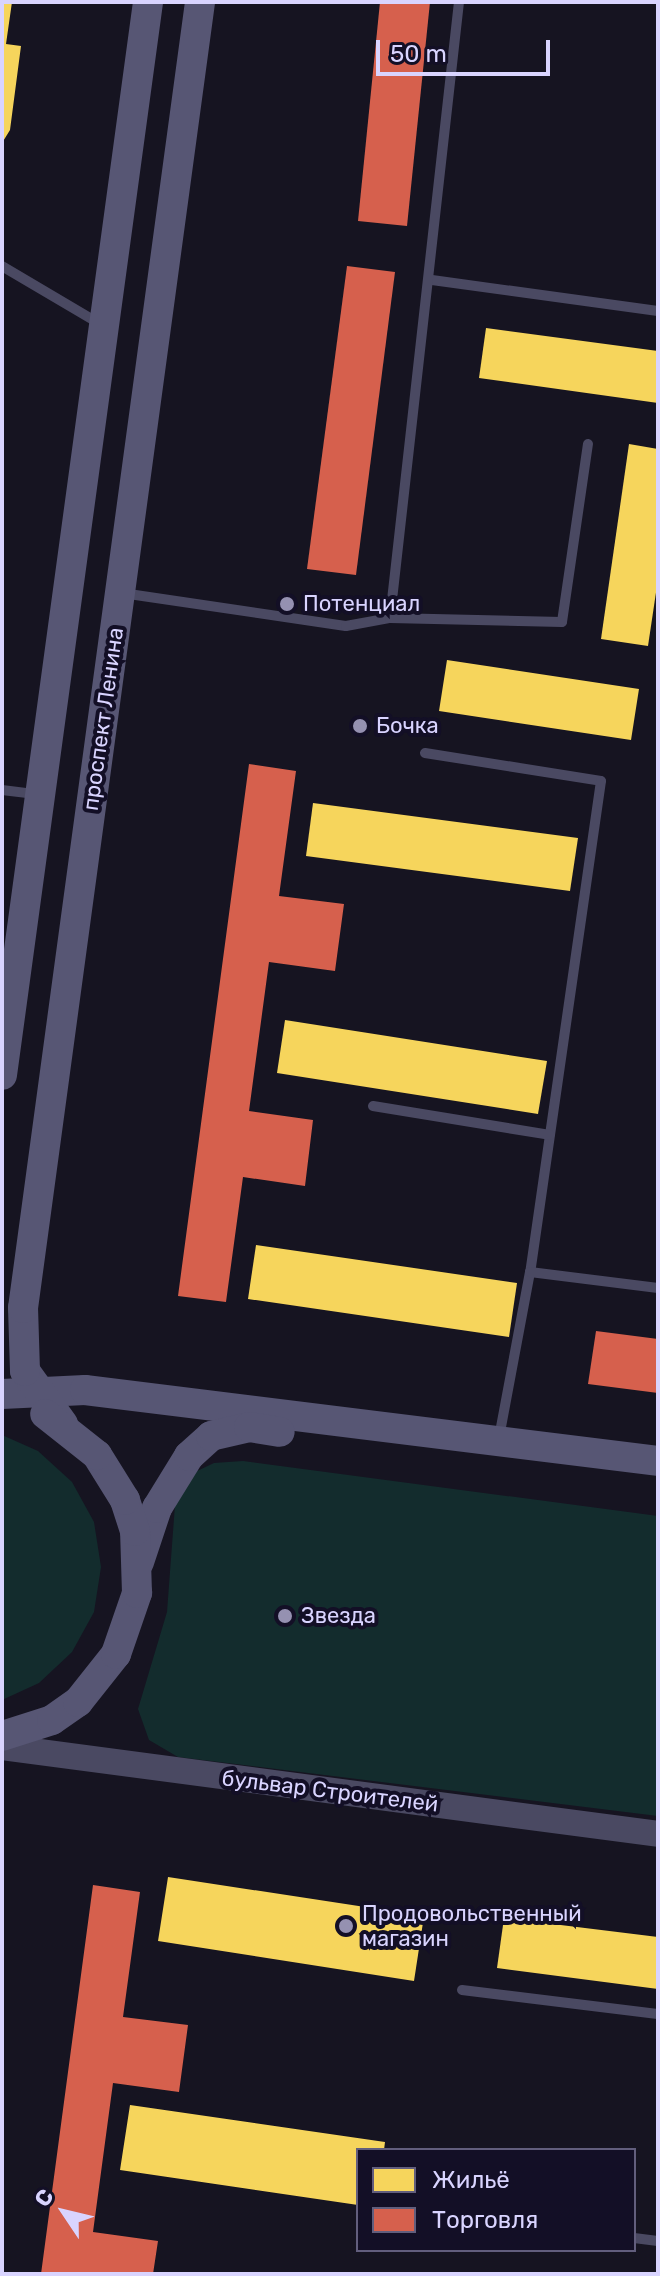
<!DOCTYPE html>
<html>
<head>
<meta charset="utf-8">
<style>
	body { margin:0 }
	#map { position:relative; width:660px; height:2276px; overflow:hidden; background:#161421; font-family:Rubik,sans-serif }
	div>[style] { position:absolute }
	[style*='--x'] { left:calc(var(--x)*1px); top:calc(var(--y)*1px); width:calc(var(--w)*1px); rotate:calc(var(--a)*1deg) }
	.green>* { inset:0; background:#132c2d }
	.homes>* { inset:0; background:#f6d55c }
	.shops>* { inset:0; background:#d6604d }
	.service>* { height:10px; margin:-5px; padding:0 5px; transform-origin:5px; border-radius:5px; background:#4a4962 }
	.tertiary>* { height:26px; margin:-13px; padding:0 13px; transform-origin:13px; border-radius:13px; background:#4a4962 }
	.secondary>* { height:30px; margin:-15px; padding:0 15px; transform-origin:15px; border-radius:15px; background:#575674 }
	.dots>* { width:22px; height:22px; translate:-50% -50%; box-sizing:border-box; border:4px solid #130f26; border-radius:50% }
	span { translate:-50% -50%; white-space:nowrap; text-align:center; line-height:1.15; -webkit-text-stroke:8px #130f26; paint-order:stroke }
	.poi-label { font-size:22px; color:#d9d4ff }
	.left { translate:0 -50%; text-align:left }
	.street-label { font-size:22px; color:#d9d4ff }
	.frame { position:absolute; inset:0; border:4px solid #d9d4ff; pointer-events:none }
	.legend { position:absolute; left:356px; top:2148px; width:280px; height:104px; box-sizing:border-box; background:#130f26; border:2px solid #625e7d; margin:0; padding:10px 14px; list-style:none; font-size:24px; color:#d9d4ff }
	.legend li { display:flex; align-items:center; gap:16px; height:40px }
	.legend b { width:40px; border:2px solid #625e7d }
	.north { position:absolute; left:24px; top:2172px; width:80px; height:80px; -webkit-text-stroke:6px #130f26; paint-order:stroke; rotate:305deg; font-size:22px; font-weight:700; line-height:32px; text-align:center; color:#d9d4ff }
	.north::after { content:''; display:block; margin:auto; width:28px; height:36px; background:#d9d4ff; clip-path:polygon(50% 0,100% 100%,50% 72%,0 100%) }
	.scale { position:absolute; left:376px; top:40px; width:174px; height:36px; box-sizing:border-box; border:4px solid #d9d4ff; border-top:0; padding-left:10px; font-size:24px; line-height:28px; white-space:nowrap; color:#d9d4ff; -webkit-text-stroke:6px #130f26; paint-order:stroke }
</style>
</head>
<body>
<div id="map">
	<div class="green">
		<div style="clip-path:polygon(2px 1435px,38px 1451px,72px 1482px,94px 1522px,101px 1567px,94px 1612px,72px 1652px,39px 1683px,2px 1700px)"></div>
		<div style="clip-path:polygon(243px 1461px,658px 1516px,658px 1816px,178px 1757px,149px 1740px,138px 1709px,167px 1612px,175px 1505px,195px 1472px,214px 1463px)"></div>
	</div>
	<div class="homes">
		<div style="clip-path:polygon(2px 2px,12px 2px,6px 44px,21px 46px,10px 130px,2px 143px)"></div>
		<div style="clip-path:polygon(486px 328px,658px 351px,658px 403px,479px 378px)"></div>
		<div style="clip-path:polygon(629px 444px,658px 449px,658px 579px,648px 646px,601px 639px)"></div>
		<div style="clip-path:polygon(447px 660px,639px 689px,631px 740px,439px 711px)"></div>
		<div style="clip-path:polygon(313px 803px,578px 838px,570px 891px,306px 856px)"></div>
		<div style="clip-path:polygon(285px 1020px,547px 1061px,538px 1114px,277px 1073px)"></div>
		<div style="clip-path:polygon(256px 1245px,517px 1283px,509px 1337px,248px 1299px)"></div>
		<div style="clip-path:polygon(168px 1877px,424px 1916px,414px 1981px,158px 1941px)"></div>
		<div style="clip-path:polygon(504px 1918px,658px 1937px,658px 1989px,497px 1968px)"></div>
		<div style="clip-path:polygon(130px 2105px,385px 2142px,384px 2150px,358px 2150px,358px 2205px,120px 2170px)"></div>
	</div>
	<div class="shops">
		<div style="clip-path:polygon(380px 2px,430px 2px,407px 226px,358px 221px)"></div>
		<div style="clip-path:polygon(347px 266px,395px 272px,356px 575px,307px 569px)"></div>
		<div style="clip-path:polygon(249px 764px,296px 771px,279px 896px,344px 904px,335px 971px,269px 962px,249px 1111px,313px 1120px,305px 1186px,243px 1177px,226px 1302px,178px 1296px)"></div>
		<div style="clip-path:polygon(596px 1331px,658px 1339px,658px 1393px,588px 1384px)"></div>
		<div style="clip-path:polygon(93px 1885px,140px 1892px,123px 2017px,188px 2025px,179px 2092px,113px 2083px,93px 2232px,158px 2241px,153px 2274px,41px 2274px)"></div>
	</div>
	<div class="service">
		<div style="--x:2;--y:266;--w:114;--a:30.6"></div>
		<div style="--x:432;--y:280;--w:228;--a:7.8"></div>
		<div style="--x:122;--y:593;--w:226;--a:8.4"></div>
		<div style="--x:346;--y:626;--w:45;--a:-10.3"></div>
		<div style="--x:390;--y:618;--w:620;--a:-83.61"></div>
		<div style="--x:390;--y:618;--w:172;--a:1.3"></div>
		<div style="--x:562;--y:622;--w:180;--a:-81.7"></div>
		<div style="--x:425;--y:753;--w:178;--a:9"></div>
		<div style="--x:601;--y:781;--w:496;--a:98.2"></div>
		<div style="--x:530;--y:1272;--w:168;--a:100.6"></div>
		<div style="--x:2;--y:790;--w:34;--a:7"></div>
		<div style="--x:373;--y:1106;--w:179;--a:9.3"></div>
		<div style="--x:530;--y:1272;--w:129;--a:7.1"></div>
		<div style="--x:462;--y:1990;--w:197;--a:7"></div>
		<div style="--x:634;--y:2238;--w:24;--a:7"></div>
	</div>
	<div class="tertiary">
		<div style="--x:2;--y:1747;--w:662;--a:7.55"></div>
	</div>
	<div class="secondary">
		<div style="--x:2;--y:1075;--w:1083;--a:-82.25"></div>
		<div style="--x:2;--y:1394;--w:83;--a:-2.8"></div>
		<div style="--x:85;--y:1390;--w:577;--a:7.06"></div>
		<div style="--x:63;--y:1424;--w:65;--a:-125.6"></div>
		<div style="--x:25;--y:1371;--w:63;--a:-91.8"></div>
		<div style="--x:23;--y:1308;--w:1318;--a:-82.28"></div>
		<div style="--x:139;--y:1562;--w:57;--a:-71.6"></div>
		<div style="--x:157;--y:1508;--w:61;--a:-58.4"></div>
		<div style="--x:189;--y:1456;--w:30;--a:-42"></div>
		<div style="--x:211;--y:1436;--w:39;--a:-13"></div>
		<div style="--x:249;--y:1427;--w:31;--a:9"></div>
		<div style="--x:2;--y:1736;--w:52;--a:-17.7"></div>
		<div style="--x:52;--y:1720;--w:32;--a:-35"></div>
		<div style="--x:78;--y:1702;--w:61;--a:-51.6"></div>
		<div style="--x:116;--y:1654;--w:65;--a:-71"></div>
		<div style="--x:137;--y:1593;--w:62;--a:-91.8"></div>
		<div style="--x:135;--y:1531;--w:33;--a:-108"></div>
		<div style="--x:125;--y:1500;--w:53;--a:-121.9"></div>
		<div style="--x:97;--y:1455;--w:66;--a:-141.7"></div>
	</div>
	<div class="dots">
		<div style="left:287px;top:604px;background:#9591b1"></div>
		<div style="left:360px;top:726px;background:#9591b1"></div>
		<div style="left:285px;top:1616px;background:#9591b1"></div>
		<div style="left:346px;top:1926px;background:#9591b1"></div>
	</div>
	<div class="poi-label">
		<span class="left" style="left:303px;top:604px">Потенциал</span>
		<span class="left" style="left:376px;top:726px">Бочка</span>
		<span class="left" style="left:301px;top:1616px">Звезда</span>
		<span class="left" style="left:362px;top:1926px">Продовольственный<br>магазин</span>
	</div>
	<div class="street-label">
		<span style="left:103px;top:719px;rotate:-82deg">проспект Ленина</span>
		<span style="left:330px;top:1791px;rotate:7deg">бульвар Строителей</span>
	</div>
	<div class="frame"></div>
	<ul class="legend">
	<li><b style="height:22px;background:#f6d55c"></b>Жильё</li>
	<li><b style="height:22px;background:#d6604d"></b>Торговля</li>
	</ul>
	<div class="north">С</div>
	<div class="scale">50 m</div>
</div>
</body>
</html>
